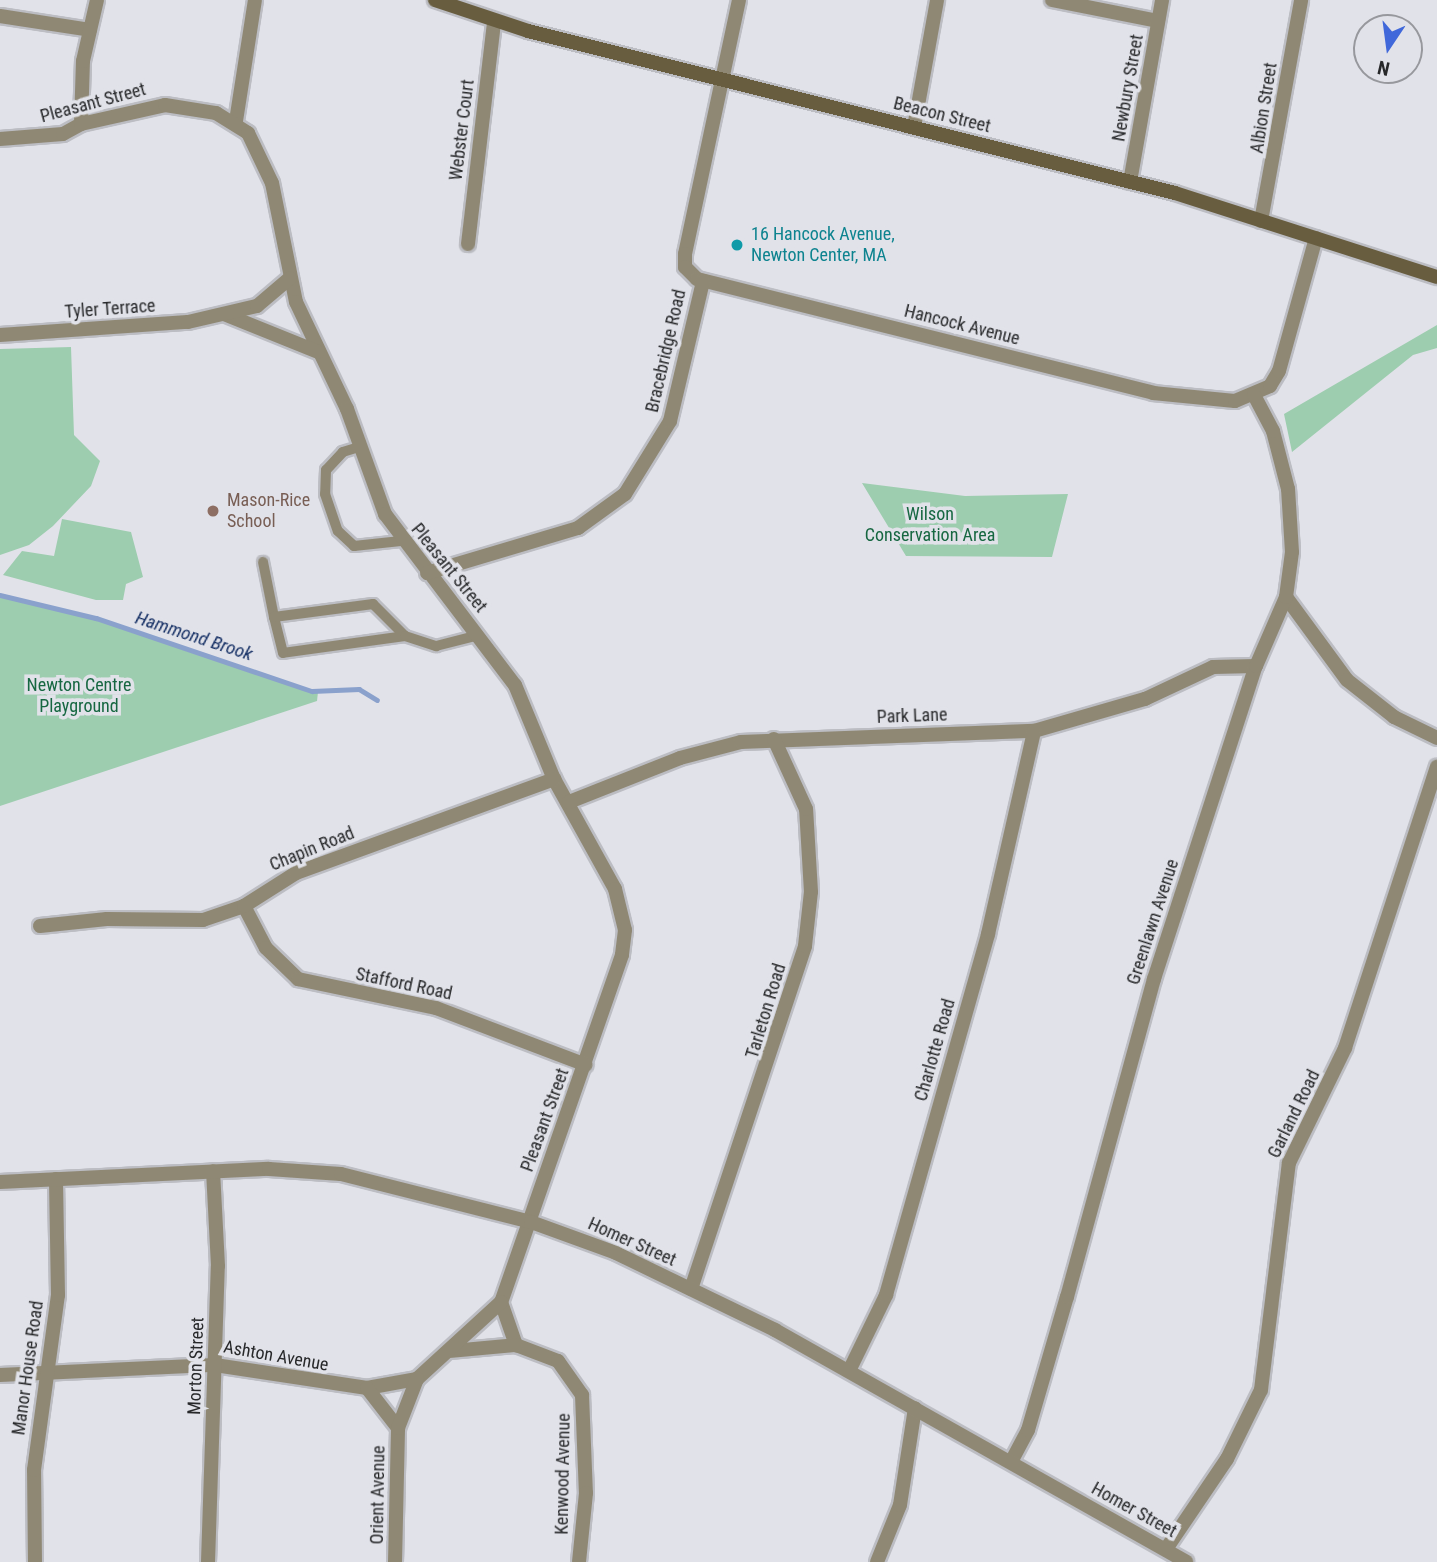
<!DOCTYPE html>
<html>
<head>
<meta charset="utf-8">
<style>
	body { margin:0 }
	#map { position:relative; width:1437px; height:1562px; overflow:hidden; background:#e1e2e9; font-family:"Roboto Condensed",sans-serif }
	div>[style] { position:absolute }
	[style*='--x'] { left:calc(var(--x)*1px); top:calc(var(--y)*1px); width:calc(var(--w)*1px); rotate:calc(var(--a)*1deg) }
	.green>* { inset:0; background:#9dcdaf }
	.stream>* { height:4.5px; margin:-2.25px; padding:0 2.25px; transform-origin:2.25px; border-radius:2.25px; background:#8aa1cc }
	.roads { filter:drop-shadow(2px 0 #bcbdc3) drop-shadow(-2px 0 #bcbdc3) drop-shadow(0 2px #bcbdc3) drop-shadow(0 -2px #bcbdc3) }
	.service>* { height:10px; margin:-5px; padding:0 5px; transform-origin:5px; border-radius:5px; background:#8f8874 }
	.minor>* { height:14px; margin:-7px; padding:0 7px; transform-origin:7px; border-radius:7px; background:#8f8874 }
	.tertiary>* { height:14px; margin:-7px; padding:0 7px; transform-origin:7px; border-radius:7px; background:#8f8874 }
	.secondary>* { height:14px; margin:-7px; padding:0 7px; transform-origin:7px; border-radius:7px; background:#685d3f }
	.dots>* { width:19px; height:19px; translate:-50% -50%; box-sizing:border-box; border:4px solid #e1e2e9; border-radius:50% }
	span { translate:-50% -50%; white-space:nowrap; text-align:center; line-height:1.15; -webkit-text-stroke:7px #e1e2e9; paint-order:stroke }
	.street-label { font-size:18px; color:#27282a }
	.culture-label { font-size:18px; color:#0d838f }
	.left { translate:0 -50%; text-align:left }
	.education-label { font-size:18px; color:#785e54 }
	.park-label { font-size:18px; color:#166741 }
	.water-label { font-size:19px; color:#163065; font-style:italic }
	.north { position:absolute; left:1353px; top:14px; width:70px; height:70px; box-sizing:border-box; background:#e1e2e9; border:2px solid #97989d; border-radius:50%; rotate:193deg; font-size:19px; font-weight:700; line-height:28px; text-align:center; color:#27282a }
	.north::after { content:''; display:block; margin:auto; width:24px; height:32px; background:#4068da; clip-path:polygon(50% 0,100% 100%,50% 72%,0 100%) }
</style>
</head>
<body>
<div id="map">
	<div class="green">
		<div style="clip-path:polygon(1437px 325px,1437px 348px,1413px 355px,1292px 452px,1284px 414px)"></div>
		<div style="clip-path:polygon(71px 347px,74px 435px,100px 461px,91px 486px,53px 526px,29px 545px,0 555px,0 349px)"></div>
		<div style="clip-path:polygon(862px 483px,965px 496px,1068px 494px,1052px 557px,906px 556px)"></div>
		<div style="clip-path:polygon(62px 519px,131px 532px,143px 577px,126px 584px,123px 600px,96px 600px,3px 575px,22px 551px,54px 556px)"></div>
		<div style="clip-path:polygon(0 595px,96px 618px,318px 692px,317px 701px,0 806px)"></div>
	</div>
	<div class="stream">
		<div style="--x:0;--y:595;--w:99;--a:13.5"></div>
		<div style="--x:96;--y:618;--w:228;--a:18.7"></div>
		<div style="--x:312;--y:691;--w:47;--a:-2.4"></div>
		<div style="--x:359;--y:689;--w:21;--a:31"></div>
	</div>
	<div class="roads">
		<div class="service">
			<div style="--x:359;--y:447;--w:17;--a:163"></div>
			<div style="--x:343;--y:452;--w:25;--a:133"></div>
			<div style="--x:326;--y:470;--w:24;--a:92"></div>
			<div style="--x:325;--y:494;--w:39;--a:71"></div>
			<div style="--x:338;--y:531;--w:22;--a:43"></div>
			<div style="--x:354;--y:546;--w:47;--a:-6.1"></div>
			<div style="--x:263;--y:562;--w:56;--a:78.7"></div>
			<div style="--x:405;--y:636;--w:123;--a:172.1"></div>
			<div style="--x:283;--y:653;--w:37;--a:-104"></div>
			<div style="--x:274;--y:617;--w:100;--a:-7.5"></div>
			<div style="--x:373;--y:604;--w:45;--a:45"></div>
			<div style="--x:405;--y:636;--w:33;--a:18"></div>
			<div style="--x:436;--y:646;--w:44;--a:-14.3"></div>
		</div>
		<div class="minor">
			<div style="--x:739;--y:0;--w:260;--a:102"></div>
			<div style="--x:685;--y:254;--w:13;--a:90"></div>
			<div style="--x:685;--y:267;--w:17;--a:45"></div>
			<div style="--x:697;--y:279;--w:470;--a:14"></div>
			<div style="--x:1153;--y:393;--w:82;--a:5.6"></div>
			<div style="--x:1235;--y:401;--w:38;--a:-23"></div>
			<div style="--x:1270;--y:386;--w:17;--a:-59"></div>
			<div style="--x:1279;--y:371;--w:138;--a:-74.5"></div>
			<div style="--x:1052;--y:0;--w:108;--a:11.2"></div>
			<div style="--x:0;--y:16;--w:91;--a:8.8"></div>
			<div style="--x:236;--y:121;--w:122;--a:-81.1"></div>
			<div style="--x:81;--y:124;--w:63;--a:-88.2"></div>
			<div style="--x:83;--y:61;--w:63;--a:-77.1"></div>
			<div style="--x:914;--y:127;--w:129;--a:-79.7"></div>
			<div style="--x:0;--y:139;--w:63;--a:-4.5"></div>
			<div style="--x:63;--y:134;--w:21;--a:-29"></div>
			<div style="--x:81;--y:124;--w:86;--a:-12.7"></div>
			<div style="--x:165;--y:105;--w:52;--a:8.9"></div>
			<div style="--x:216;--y:113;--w:38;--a:32"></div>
			<div style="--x:248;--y:133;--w:55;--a:64.4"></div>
			<div style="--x:272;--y:183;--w:121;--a:78.6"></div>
			<div style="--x:296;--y:302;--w:119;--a:64.5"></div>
			<div style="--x:347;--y:409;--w:112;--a:70.1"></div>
			<div style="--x:385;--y:514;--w:215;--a:52.8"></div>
			<div style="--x:515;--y:685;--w:102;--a:67.5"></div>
			<div style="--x:554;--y:779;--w:126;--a:61"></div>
			<div style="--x:615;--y:889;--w:42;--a:76.3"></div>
			<div style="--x:625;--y:930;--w:25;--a:97"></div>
			<div style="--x:622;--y:955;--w:367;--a:109.2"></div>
			<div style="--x:501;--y:1302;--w:46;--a:70.8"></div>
			<div style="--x:516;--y:1345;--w:45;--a:20.9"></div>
			<div style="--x:558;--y:1361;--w:42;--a:54.8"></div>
			<div style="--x:582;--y:1395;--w:98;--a:87.7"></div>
			<div style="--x:586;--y:1493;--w:69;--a:95.8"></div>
			<div style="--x:1130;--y:182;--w:185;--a:-80"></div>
			<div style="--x:1261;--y:221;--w:225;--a:-79.7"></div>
			<div style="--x:468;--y:244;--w:225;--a:-83.3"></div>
			<div style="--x:224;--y:314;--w:101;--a:22"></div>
			<div style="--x:0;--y:335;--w:188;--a:-4"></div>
			<div style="--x:188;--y:322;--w:71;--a:-13.1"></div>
			<div style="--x:257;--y:306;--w:43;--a:-40.3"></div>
			<div style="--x:427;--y:573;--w:158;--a:-16.6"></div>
			<div style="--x:578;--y:528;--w:58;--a:-35.9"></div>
			<div style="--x:625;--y:494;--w:86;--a:-58.3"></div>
			<div style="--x:670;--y:421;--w:144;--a:-76.7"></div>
			<div style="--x:1286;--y:597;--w:103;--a:53.7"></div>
			<div style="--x:1347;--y:680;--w:60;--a:38.2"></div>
			<div style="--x:1394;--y:717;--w:48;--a:26"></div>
			<div style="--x:569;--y:802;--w:119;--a:-21.6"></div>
			<div style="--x:680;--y:758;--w:63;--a:-14.7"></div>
			<div style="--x:741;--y:742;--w:293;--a:-2.2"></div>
			<div style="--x:1034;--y:731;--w:116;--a:-16.1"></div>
			<div style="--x:1145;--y:699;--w:75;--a:-25.2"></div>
			<div style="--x:1213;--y:667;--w:43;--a:-1.3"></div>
			<div style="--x:244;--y:906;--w:47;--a:62.4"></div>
			<div style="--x:266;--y:948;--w:45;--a:44.1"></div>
			<div style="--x:298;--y:979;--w:141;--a:11.9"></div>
			<div style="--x:436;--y:1008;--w:160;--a:20.8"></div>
			<div style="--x:40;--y:926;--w:67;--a:-6"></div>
			<div style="--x:107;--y:919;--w:96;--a:0.6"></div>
			<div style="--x:203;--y:920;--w:43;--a:-18.9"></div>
			<div style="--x:244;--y:906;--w:62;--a:-32.4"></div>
			<div style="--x:296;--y:873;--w:275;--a:-20"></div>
			<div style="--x:691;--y:1289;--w:361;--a:-71.6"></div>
			<div style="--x:805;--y:946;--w:54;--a:-83.7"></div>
			<div style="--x:811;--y:892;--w:83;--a:-93.4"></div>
			<div style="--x:806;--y:809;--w:77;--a:-114.6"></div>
			<div style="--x:451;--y:1351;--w:65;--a:-5.3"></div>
			<div style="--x:849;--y:1371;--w:85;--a:-64"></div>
			<div style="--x:886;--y:1295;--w:375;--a:-74.2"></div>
			<div style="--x:988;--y:934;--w:208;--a:-77.2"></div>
			<div style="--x:0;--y:1375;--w:215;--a:-2.7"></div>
			<div style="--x:215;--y:1365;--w:154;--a:8.6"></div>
			<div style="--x:367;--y:1388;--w:51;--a:-10.2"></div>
			<div style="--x:417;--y:1379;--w:114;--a:-42.5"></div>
			<div style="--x:367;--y:1388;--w:51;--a:52.2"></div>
			<div style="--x:1011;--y:1462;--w:36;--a:-62"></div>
			<div style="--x:1028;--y:1430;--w:139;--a:-73.7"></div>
			<div style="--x:1067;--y:1297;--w:330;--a:-74.7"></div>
			<div style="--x:1154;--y:979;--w:329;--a:-72"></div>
			<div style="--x:1256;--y:666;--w:75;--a:-66.5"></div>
			<div style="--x:1286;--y:597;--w:45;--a:-82.4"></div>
			<div style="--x:1292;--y:552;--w:63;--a:-93.6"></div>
			<div style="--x:1288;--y:489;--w:60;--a:-104.5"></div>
			<div style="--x:1273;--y:431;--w:41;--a:-117.8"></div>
			<div style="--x:1166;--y:1549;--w:109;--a:-55.9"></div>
			<div style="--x:1227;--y:1459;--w:77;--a:-63.8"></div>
			<div style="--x:1261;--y:1390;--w:229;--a:-83"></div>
			<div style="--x:1289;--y:1163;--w:128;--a:-64"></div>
			<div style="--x:1345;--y:1048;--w:296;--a:-71.9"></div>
			<div style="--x:35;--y:1562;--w:92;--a:-90.6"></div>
			<div style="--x:34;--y:1470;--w:177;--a:-82.2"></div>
			<div style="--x:58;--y:1295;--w:116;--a:-91"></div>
			<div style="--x:208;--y:1562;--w:296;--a:-88.1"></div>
			<div style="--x:218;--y:1266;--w:95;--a:-93"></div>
			<div style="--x:395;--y:1562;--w:134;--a:-88.7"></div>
			<div style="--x:398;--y:1428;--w:53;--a:-68.8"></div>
			<div style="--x:877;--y:1562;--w:61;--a:-68"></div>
			<div style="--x:900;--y:1505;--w:98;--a:-81.2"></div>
		</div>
		<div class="tertiary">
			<div style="--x:0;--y:1182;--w:269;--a:-2.8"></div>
			<div style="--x:269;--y:1169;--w:72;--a:4"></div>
			<div style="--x:341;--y:1174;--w:196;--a:14.2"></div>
			<div style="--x:531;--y:1222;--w:90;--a:20"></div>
			<div style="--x:616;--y:1253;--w:177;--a:25.8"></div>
			<div style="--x:775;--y:1330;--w:472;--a:29.4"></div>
		</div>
		<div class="secondary">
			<div style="--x:435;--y:0;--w:98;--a:18.4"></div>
			<div style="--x:528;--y:31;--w:667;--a:14.06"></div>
			<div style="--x:1175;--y:193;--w:275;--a:17.8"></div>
		</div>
	</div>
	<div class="dots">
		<div style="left:737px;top:245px;background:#0f9aa8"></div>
		<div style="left:213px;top:511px;background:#8d6e63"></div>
	</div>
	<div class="street-label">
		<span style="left:1128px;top:88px;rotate:-80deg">Newbury Street</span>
		<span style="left:93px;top:103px;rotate:-15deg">Pleasant Street</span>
		<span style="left:1264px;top:108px;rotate:-81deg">Albion Street</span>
		<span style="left:942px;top:115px;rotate:14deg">Beacon Street</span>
		<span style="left:462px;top:130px;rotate:-83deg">Webster Court</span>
		<span style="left:110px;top:309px;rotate:-4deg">Tyler Terrace</span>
		<span style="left:962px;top:325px;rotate:14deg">Hancock Avenue</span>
		<span style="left:666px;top:351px;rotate:-77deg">Bracebridge Road</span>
		<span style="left:449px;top:568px;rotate:51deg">Pleasant Street</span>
		<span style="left:912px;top:716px;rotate:-2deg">Park Lane</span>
		<span style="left:312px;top:849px;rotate:-22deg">Chapin Road</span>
		<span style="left:1153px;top:922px;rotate:-72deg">Greenlawn Avenue</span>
		<span style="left:404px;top:984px;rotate:12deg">Stafford Road</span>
		<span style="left:766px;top:1011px;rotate:-73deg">Tarleton Road</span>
		<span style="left:935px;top:1050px;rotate:-74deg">Charlotte Road</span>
		<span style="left:1294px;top:1114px;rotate:-64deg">Garland Road</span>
		<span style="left:545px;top:1120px;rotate:-70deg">Pleasant Street</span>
		<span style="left:632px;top:1242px;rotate:24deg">Homer Street</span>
		<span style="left:276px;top:1356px;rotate:10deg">Ashton Avenue</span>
		<span style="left:196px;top:1366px;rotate:-88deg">Morton Street</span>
		<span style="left:28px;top:1368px;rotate:-82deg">Manor House Road</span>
		<span style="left:563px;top:1474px;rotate:-89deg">Kenwood Avenue</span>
		<span style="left:378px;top:1495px;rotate:-89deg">Orient Avenue</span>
		<span style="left:1134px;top:1510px;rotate:29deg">Homer Street</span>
	</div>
	<div class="culture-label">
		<span class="left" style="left:751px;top:245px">16 Hancock Avenue,<br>Newton Center, MA</span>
	</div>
	<div class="education-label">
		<span class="left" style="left:227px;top:511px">Mason-Rice<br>School</span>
	</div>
	<div class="park-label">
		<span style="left:930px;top:525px">Wilson<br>Conservation Area</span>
		<span style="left:79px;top:696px">Newton Centre<br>Playground</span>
	</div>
	<div class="water-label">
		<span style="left:194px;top:636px;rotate:18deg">Hammond Brook</span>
	</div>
	<div class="north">N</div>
</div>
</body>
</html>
